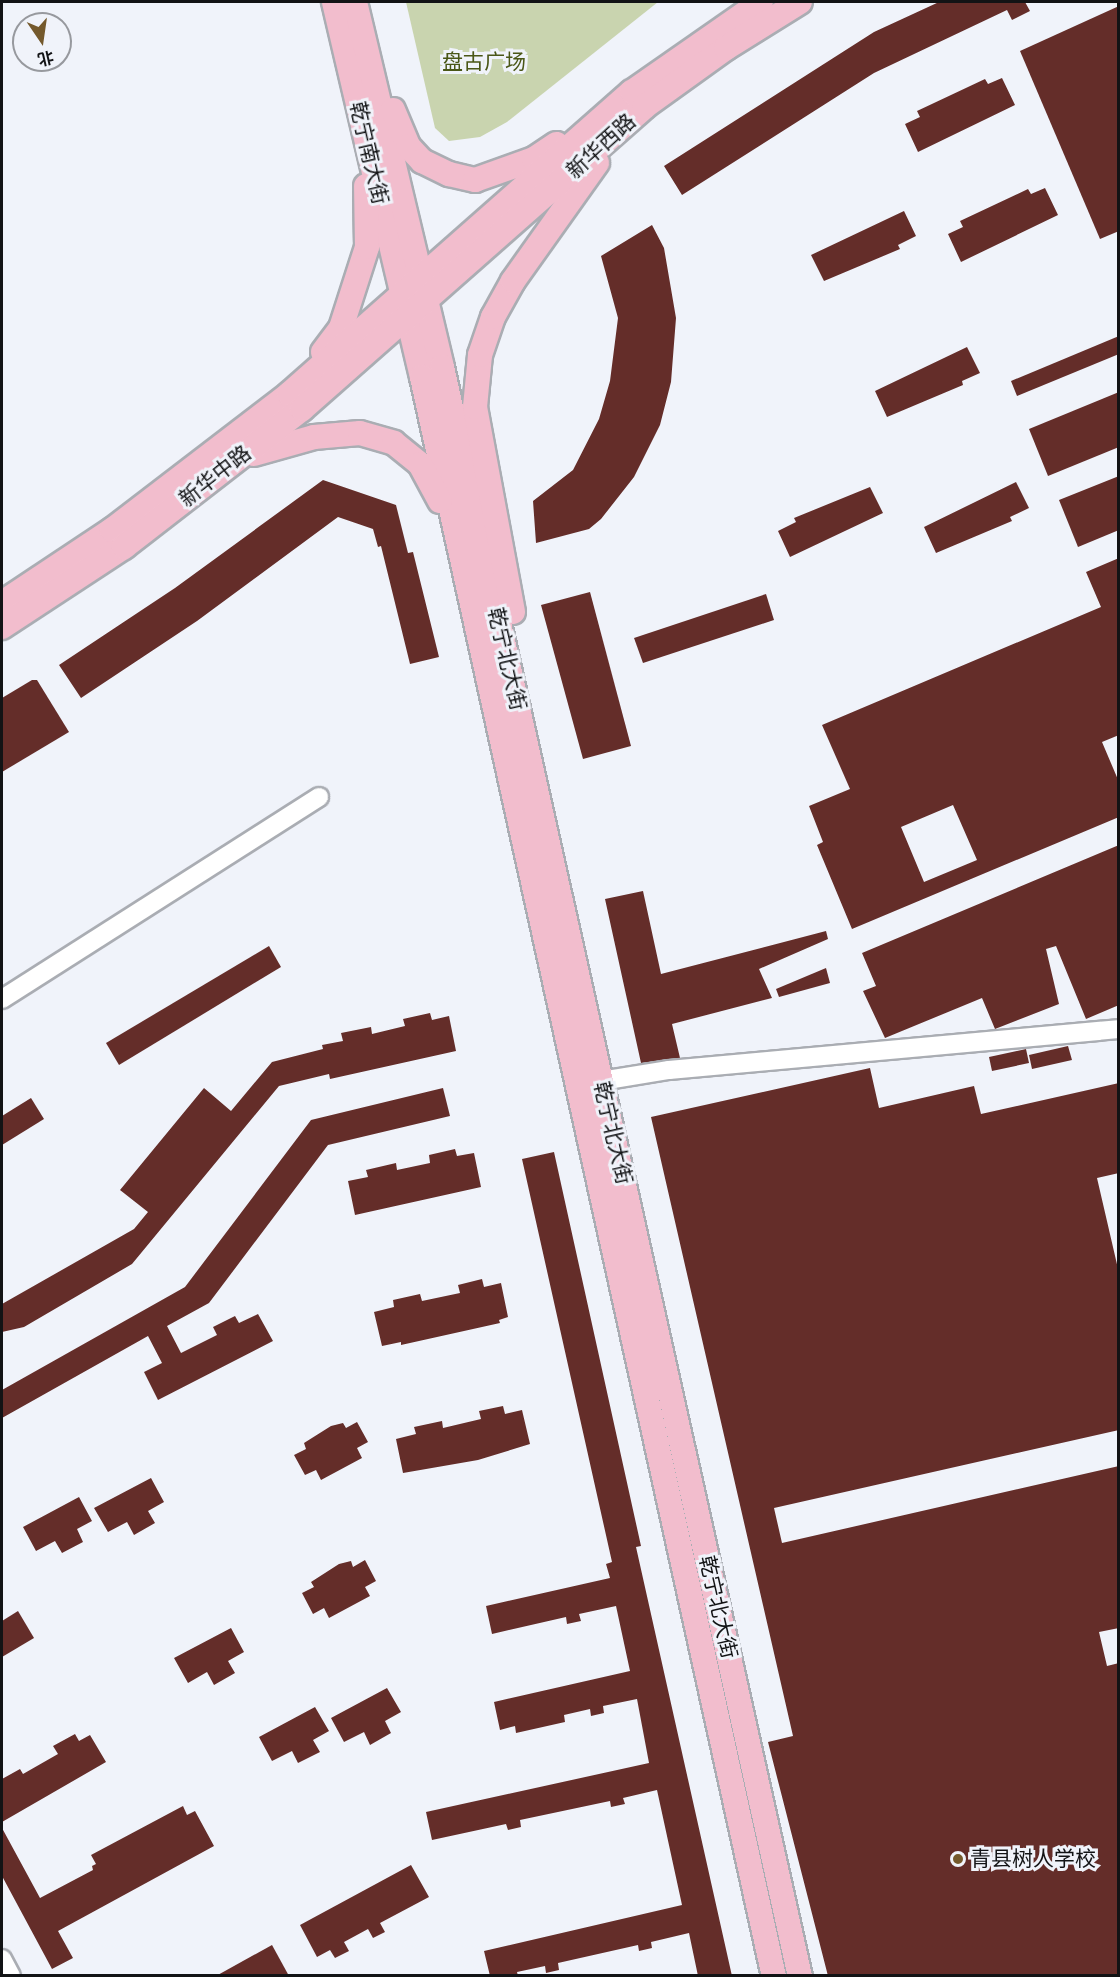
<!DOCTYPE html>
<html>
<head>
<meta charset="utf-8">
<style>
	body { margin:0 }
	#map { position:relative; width:1120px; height:1977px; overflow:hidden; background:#f0f3fa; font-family:Raleway,"Noto Sans SC",sans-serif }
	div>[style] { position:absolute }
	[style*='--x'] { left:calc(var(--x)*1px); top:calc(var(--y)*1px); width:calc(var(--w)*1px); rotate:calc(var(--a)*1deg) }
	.green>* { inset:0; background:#c9d4af }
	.building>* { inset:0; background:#642d29 }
	.roads { filter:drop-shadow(2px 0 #aaadb3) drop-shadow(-2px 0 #aaadb3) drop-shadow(0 2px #aaadb3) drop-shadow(0 -2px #aaadb3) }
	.minor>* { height:18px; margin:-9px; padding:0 9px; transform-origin:9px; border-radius:9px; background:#fff }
	.major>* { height:24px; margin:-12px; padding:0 12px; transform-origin:12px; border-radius:12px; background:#f2bdcd }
	.dots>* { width:16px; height:16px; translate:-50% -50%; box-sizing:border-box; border:3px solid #f0f3fa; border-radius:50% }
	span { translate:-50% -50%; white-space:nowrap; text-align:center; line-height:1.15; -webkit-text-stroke:6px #f0f3fa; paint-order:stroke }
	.park-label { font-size:21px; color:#4a5717 }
	.street-label { font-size:21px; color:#121315 }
	.poi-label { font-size:21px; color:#121315 }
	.left { translate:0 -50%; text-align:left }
	.frame { position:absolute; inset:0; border:3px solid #121315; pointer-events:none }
	.north { position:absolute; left:12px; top:12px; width:60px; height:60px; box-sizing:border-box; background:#f0f3fa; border:2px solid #97999e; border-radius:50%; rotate:167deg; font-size:16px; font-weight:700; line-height:24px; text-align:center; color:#121315 }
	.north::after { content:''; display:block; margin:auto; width:21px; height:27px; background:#74592c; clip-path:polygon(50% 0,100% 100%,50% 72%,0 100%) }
</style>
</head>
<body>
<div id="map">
	<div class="green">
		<div style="clip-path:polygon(406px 2px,658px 2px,507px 122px,480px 137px,449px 141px,435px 128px)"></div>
	</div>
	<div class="building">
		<div style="clip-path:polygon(939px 2px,1025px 2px,1030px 11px,1012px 20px,1007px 10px,874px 73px,682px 195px,664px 166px,874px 32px)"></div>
		<div style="clip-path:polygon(1119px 6px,1119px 231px,1100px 239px,1020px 51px)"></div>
		<div style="clip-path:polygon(1002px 78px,1015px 105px,918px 152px,905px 124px,920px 117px,917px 111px,985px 79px,988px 84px)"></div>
		<div style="clip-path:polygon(1045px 188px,1058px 215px,961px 262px,948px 234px,963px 227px,960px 221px,1028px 189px,1031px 194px)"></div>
		<div style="clip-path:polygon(904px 211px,916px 236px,898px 245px,900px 249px,824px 281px,811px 255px)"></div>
		<div style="clip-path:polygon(652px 225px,664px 248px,676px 318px,671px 382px,660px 425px,634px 477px,601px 519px,589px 529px,536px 543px,533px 501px,573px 470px,599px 419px,610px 381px,618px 318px,601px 256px)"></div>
		<div style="clip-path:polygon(1119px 336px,1119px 354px,1017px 396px,1011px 381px)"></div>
		<div style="clip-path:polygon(967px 347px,980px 373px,962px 381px,963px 385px,887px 417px,875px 391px)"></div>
		<div style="clip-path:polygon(1119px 392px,1119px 447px,1048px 476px,1029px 429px)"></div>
		<div style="clip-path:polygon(1119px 476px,1119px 530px,1078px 547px,1059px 500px)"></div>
		<div style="clip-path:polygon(323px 480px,396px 505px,408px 553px,413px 552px,439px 657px,410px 664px,381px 546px,378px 547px,373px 529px,338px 517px,197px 621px,81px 698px,59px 665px,175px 588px)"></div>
		<div style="clip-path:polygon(1016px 482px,1029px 508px,1010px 517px,1012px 521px,936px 553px,924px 527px)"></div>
		<div style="clip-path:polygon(870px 487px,883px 513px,790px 557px,778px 531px,796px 522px,794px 518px)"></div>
		<div style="clip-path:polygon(evenodd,1119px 558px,1119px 735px,1102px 742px,1119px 782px,1119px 817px,852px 929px,817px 845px,823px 842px,809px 806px,850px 789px,822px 725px,1101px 607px,1086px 572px,1119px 558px,953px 805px,977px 860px,924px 882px,901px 827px,953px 805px)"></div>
		<div style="clip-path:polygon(590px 592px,631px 746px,583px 759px,541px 605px)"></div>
		<div style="clip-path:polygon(766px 594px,774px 620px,643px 663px,634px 638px)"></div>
		<div style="clip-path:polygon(32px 680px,37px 680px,69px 732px,2px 772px,2px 698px)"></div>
		<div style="clip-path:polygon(1119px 845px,1119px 1005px,1086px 1019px,1056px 946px,1046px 949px,1059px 1004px,995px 1029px,982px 998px,885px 1038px,863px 991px,876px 986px,862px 953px)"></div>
		<div style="clip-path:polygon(643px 891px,661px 974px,826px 931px,828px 939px,759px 969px,772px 998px,672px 1024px,680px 1058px,641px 1063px,605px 899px)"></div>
		<div style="clip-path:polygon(269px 946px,281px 967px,119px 1065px,106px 1043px)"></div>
		<div style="clip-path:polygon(826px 968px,830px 983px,779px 997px,776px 989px)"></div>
		<div style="clip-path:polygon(430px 1013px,432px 1020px,449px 1016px,456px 1051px,330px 1079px,329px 1074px,279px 1086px,132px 1264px,24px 1327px,2px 1332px,2px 1304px,134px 1229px,148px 1212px,120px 1190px,204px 1088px,231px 1111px,272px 1062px,323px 1049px,322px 1045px,343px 1041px,341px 1033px,371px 1027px,372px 1034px,405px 1026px,403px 1019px)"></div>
		<div style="clip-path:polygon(1068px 1046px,1072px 1060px,1032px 1069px,1029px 1055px)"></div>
		<div style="clip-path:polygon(1026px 1049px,1029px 1063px,992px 1071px,989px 1057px)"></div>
		<div style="clip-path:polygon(870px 1068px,879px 1108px,974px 1086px,981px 1114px,1119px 1083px,1119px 1173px,1097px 1178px,1119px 1273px,1119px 1430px,774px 1508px,782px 1543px,1119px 1466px,1119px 1628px,1099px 1632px,1107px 1666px,1119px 1663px,1119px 1976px,828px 1976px,768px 1742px,793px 1736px,651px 1117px)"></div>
		<div style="clip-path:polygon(443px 1088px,450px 1116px,328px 1145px,209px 1303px,167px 1326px,181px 1353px,217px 1335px,213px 1327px,235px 1316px,239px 1323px,258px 1314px,273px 1341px,158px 1400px,144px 1372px,162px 1363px,148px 1336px,2px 1418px,2px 1390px,185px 1287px,311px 1120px)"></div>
		<div style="clip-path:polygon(31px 1098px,44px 1119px,2px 1145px,2px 1116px)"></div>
		<div style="clip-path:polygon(455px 1149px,457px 1156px,474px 1153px,481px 1187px,355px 1215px,348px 1181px,368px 1177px,366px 1170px,396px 1163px,397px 1170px,430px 1163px,429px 1155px)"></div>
		<div style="clip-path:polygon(554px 1152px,641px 1546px,636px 1547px,732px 1976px,698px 1976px,689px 1933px,651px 1942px,652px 1948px,639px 1951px,638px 1945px,558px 1963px,559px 1970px,546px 1973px,545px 1966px,517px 1972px,518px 1976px,490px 1976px,484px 1951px,682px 1905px,657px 1790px,623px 1798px,625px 1804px,611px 1807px,610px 1801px,520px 1820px,521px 1827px,508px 1830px,506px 1824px,432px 1840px,426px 1812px,649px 1763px,637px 1699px,603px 1706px,604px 1713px,591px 1716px,590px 1709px,564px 1715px,565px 1722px,516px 1733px,515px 1726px,500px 1730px,494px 1702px,630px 1671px,616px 1606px,579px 1614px,581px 1621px,567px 1624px,566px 1617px,492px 1634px,486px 1606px,610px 1578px,606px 1564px,612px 1562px,522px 1159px)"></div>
		<div style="clip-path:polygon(482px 1279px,484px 1287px,501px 1283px,508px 1317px,499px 1320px,500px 1323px,401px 1345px,401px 1342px,382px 1346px,374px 1312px,394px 1307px,393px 1300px,420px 1294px,422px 1301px,460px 1293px,458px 1285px)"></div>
		<div style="clip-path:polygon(503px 1406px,505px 1414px,522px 1410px,530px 1444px,478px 1460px,403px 1473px,396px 1439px,416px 1434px,414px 1427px,442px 1421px,443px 1428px,481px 1419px,479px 1411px)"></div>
		<div style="clip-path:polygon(357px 1422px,368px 1442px,357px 1448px,362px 1458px,321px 1480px,316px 1470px,305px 1475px,294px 1455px,306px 1449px,304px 1443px,331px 1426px,343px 1423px,346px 1428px)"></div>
		<div style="clip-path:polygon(151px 1478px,164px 1502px,148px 1511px,155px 1523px,134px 1535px,127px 1522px,108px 1532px,94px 1508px)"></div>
		<div style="clip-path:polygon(79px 1497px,92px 1521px,77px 1529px,83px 1542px,62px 1553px,55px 1541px,36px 1551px,23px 1527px)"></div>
		<div style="clip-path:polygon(365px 1560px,376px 1581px,365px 1587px,370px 1596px,329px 1618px,324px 1608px,313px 1614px,302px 1593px,314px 1587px,311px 1582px,339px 1564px,351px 1561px,353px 1567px)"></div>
		<div style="clip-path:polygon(18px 1611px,34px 1638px,2px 1657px,2px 1621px)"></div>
		<div style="clip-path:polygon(231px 1628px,244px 1652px,228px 1661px,235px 1673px,214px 1685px,207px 1672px,188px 1683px,174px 1658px)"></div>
		<div style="clip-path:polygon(387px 1688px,401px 1712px,385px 1721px,391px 1733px,370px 1745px,364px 1732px,344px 1742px,331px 1718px)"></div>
		<div style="clip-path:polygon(315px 1707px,329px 1731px,313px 1740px,320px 1752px,298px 1763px,292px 1751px,272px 1761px,259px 1737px)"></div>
		<div style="clip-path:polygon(75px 1734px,79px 1741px,90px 1735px,106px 1762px,2px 1822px,2px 1779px,20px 1769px,23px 1774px,58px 1754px,53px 1746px)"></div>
		<div style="clip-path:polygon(183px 1806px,187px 1815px,195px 1811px,214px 1846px,58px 1931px,73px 1958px,52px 1969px,2px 1876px,2px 1828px,40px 1898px,93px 1870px,92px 1866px,96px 1864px,91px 1855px)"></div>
		<div style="clip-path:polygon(411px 1865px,429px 1897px,380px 1923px,385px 1932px,373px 1938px,368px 1929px,344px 1942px,349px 1951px,335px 1958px,330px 1950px,317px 1957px,300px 1925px)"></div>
		<div style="clip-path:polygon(272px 1945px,289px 1976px,216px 1976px)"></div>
	</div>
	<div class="roads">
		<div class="minor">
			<div style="--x:2;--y:999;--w:376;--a:-32.5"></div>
			<div style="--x:601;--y:1081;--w:69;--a:-9.2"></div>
			<div style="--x:669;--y:1070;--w:451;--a:-5.2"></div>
			<div style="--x:2;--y:1959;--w:19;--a:62"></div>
		</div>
		<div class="major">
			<div style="--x:334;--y:2;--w:385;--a:76.8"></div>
			<div style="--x:422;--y:377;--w:1637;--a:77.59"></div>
			<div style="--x:355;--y:2;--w:375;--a:76.6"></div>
			<div style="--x:442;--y:367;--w:1648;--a:77.46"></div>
			<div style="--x:393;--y:110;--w:39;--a:67"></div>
			<div style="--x:408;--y:146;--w:21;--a:47"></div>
			<div style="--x:422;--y:161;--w:30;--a:26"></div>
			<div style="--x:449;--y:174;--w:27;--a:13"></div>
			<div style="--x:475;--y:180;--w:63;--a:-19.6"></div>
			<div style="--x:534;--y:159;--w:27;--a:-34"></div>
			<div style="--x:323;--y:352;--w:30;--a:-53"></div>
			<div style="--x:341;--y:328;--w:85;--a:-72.2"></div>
			<div style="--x:367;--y:247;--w:61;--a:-90.9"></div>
			<div style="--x:254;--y:454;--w:62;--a:-15.8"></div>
			<div style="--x:314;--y:437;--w:46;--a:-5"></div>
			<div style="--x:360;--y:433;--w:35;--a:16"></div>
			<div style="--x:394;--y:443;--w:33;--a:39"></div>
			<div style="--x:420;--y:464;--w:42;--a:61.6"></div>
			<div style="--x:2;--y:603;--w:132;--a:-33.6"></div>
			<div style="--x:112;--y:530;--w:223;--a:-37.5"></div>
			<div style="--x:289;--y:394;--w:457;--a:-41.4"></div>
			<div style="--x:632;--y:92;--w:157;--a:-34.9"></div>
			<div style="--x:513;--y:612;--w:208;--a:-100.5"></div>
			<div style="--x:475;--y:407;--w:52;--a:-84.5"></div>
			<div style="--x:480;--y:355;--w:40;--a:-71.1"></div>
			<div style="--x:493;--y:317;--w:41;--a:-60.9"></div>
			<div style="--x:513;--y:281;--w:145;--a:-54.6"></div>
			<div style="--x:2;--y:627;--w:146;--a:-33.3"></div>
			<div style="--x:124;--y:547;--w:225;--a:-37.8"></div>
			<div style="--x:302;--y:409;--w:456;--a:-41.4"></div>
			<div style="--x:644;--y:107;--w:101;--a:-35.7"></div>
			<div style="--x:726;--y:48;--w:87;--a:-31.9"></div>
		</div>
	</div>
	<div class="dots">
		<div style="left:958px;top:1859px;background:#74592c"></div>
	</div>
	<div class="park-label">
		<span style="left:484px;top:62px">盘古广场</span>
	</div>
	<div class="street-label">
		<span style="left:601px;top:146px;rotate:-42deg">新华西路</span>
		<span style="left:369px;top:153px;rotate:77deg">乾宁南大街</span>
		<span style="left:215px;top:476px;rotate:-38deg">新华中路</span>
		<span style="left:507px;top:659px;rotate:77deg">乾宁北大街</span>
		<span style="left:613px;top:1133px;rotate:77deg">乾宁北大街</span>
		<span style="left:718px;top:1607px;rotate:77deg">乾宁北大街</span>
	</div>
	<div class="poi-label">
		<span class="left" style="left:970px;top:1859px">青县树人学校</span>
	</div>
	<div class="frame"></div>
	<div class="north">北</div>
</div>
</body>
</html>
